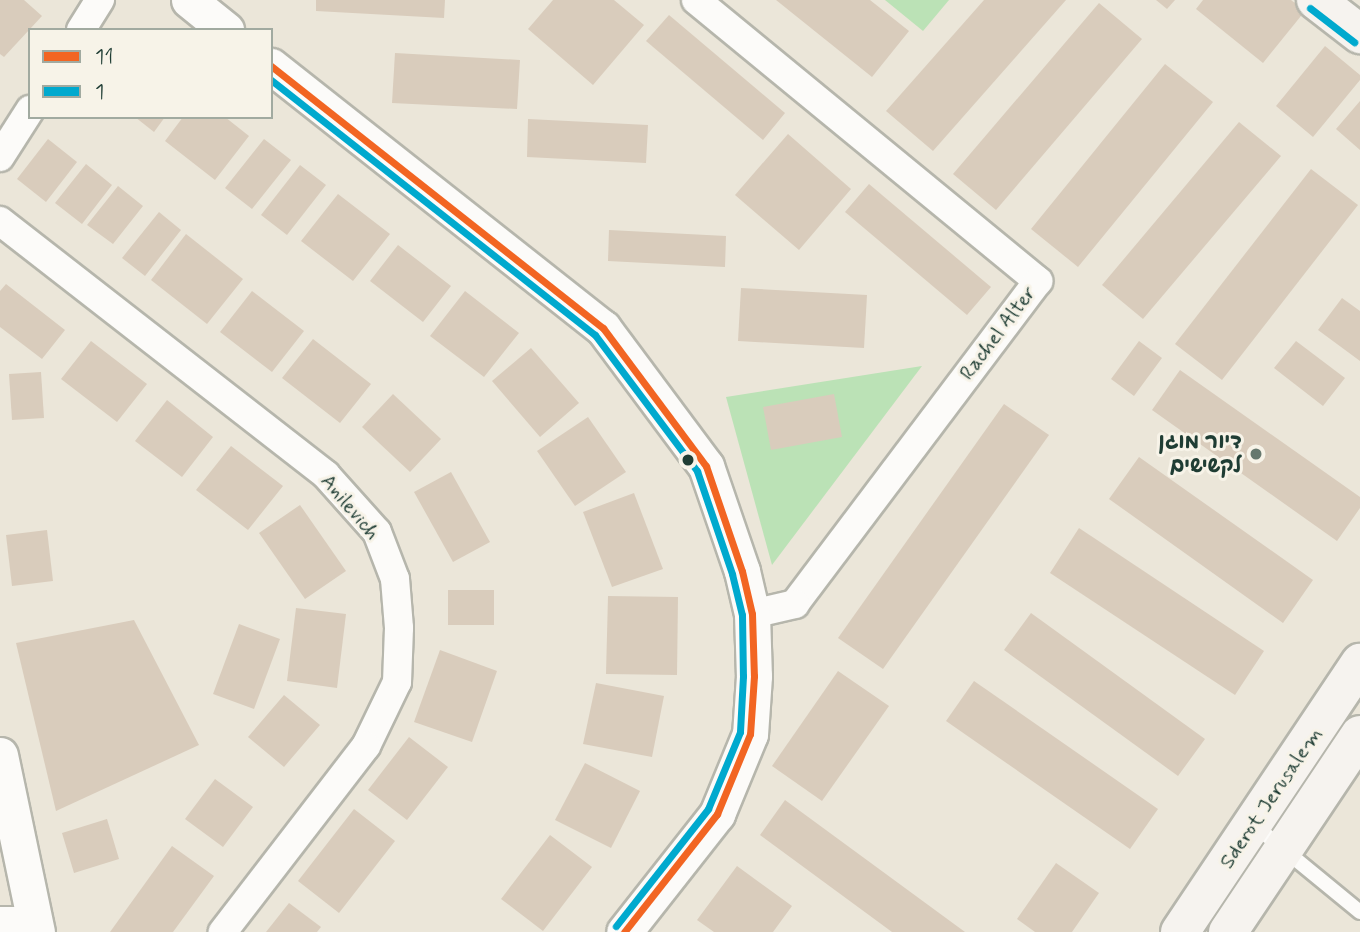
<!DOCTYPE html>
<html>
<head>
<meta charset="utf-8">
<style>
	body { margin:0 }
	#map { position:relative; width:1360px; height:932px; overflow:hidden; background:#ebe6d9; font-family:Mynerve,"Playpen Sans Hebrew",sans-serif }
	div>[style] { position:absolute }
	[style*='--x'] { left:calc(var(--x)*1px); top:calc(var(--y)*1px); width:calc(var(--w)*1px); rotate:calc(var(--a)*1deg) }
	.green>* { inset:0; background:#bbe2b6 }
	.building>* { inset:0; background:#d9ccbc }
	.roads { filter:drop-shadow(2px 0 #b6b6ac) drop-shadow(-2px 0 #b6b6ac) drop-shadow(0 2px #b6b6ac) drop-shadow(0 -2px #b6b6ac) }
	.service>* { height:14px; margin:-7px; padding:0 7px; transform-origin:7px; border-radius:7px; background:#fcfbf9 }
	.minor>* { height:28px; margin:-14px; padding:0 14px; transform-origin:14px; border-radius:14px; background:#fcfbf9 }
	.tertiary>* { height:35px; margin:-17.5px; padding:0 17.5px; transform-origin:17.5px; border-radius:17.5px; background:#fcfbf9 }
	.secondary>* { height:38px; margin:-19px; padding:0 19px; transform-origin:19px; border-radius:19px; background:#f6f3ef }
	.bus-1>* { height:7px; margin:-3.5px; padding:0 3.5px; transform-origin:3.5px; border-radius:3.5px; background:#f26522 }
	.bus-2>* { height:7px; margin:-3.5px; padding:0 3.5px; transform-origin:3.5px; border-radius:3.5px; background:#00a9ce }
	.dots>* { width:19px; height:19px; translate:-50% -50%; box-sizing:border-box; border:4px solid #f7f3e8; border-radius:50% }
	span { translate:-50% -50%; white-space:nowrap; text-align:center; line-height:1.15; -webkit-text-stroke:6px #f7f3e8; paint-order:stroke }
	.street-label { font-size:21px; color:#1f3d34 }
	.poi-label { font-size:21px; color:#1f3d34; font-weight:700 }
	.right { translate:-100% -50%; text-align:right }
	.legend { position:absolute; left:28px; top:28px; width:245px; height:91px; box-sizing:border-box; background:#f7f3e8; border:2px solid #a1aaa0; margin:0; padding:9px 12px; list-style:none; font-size:21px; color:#1f3d34 }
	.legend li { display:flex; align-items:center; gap:14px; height:35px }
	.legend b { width:35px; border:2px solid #a1aaa0 }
</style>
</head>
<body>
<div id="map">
	<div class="green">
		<div style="clip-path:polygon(885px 0,949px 0,923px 31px)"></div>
		<div style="clip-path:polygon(922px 366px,772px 565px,726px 397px)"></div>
	</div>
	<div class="building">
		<div style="clip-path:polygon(0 0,24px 0,42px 16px,4px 57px,0 54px)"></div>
		<div style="clip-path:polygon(316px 0,445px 0,444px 18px,316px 11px)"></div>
		<div style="clip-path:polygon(553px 0,614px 0,644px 25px,593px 85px,528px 29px)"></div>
		<div style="clip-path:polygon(776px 0,870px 0,909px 31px,872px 77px)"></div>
		<div style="clip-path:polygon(984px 0,1066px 0,933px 151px,886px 111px)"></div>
		<div style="clip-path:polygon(1156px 0,1175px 0,1167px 9px)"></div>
		<div style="clip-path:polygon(1203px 0,1291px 0,1305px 11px,1263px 63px,1196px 9px)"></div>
		<div style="clip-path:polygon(1099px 3px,1142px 39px,996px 210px,953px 174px)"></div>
		<div style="clip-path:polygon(669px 15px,785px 113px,763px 140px,646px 41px)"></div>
		<div style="clip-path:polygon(1325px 46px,1360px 75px,1360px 80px,1313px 137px,1276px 106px)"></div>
		<div style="clip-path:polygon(395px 53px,520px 60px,517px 109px,392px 103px)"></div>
		<div style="clip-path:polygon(1165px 64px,1213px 102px,1078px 267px,1031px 229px)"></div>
		<div style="clip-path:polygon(1360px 101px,1360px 150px,1336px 129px)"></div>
		<div style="clip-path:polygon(135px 117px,165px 117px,154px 132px)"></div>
		<div style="clip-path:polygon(183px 117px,225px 117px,249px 136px,215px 180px,165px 141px)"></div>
		<div style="clip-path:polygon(528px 119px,648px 125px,646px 163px,527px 157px)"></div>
		<div style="clip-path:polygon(1239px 122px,1281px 156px,1143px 319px,1102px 285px)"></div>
		<div style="clip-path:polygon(788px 134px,851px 189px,799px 250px,735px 195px)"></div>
		<div style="clip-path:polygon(48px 139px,77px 162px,46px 202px,17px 179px)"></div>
		<div style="clip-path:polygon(264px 139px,291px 160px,252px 209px,225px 188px)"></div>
		<div style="clip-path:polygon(86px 164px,112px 185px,82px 224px,55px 203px)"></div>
		<div style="clip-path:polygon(300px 165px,326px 185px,287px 235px,261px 215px)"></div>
		<div style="clip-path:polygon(1311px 169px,1358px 205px,1222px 380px,1175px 344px)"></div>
		<div style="clip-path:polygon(869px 184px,991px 287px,967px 315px,845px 212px)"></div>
		<div style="clip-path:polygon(118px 186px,143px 206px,113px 244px,87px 225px)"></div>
		<div style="clip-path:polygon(338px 194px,390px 234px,353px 281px,301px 241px)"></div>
		<div style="clip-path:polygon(159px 212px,181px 230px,145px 276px,122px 258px)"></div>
		<div style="clip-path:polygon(609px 230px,726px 236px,725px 267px,608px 261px)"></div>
		<div style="clip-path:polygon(186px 234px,243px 279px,207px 324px,151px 280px)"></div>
		<div style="clip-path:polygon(398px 245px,451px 286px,423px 322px,370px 281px)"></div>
		<div style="clip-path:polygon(6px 284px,65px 330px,42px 359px,0 327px,0 291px)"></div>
		<div style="clip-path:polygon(741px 288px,867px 295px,864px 348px,738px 341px)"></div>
		<div style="clip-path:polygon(252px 291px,304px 331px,272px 372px,220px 332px)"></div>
		<div style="clip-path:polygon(465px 291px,519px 333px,484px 377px,430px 336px)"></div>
		<div style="clip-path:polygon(1342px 298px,1360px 311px,1360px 361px,1318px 330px)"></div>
		<div style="clip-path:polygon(313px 339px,371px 384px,340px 423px,282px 378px)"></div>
		<div style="clip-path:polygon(91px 341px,147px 384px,117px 422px,61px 379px)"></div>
		<div style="clip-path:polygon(1139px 341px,1162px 358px,1134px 396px,1111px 379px)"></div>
		<div style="clip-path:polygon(1296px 341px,1345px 378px,1323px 406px,1274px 368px)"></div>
		<div style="clip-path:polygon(531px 348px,579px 403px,540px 437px,492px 381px)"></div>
		<div style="clip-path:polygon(1180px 370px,1360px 497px,1360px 508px,1337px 541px,1152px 410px)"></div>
		<div style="clip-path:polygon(41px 372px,44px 418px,12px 420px,9px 374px)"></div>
		<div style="clip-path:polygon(393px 394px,441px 439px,410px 472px,362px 427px)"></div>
		<div style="clip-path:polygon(834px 394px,842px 437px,771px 450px,763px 407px)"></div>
		<div style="clip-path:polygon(167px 400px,213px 437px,182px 477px,135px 441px)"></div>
		<div style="clip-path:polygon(1004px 404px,1049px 435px,883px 669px,838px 638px)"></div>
		<div style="clip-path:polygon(588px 417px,626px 472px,575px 506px,537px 451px)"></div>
		<div style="clip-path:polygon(231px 446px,283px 486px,248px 530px,196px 490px)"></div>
		<div style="clip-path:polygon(1139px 457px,1313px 580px,1283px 623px,1109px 499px)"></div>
		<div style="clip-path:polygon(451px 472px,490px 542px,453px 562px,414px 492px)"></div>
		<div style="clip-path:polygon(634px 493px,663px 569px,612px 587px,583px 512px)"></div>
		<div style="clip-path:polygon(300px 505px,346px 571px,305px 599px,259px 533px)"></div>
		<div style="clip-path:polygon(1079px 528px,1264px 651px,1235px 695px,1050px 573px)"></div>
		<div style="clip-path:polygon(47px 530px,53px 581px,12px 586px,6px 535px)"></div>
		<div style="clip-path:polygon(448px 590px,494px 590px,494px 625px,448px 625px)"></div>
		<div style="clip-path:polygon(608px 596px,678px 597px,677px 675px,606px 674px)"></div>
		<div style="clip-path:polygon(296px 608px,346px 614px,337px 688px,287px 681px)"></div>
		<div style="clip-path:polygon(1031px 613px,1205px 739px,1178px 776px,1004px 650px)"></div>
		<div style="clip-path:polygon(134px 620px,199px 745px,56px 811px,16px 643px)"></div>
		<div style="clip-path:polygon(239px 624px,280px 639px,254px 709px,213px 694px)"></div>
		<div style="clip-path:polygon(440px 650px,497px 671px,472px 742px,414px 722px)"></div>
		<div style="clip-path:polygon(838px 671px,889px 706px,822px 801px,772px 766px)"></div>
		<div style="clip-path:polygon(974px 681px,1158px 809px,1130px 849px,946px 721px)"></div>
		<div style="clip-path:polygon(596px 683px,664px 696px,652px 757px,583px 744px)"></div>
		<div style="clip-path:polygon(284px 695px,320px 725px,284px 767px,248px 737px)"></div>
		<div style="clip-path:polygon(409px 737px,448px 767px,407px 820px,368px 790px)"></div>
		<div style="clip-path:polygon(585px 763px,640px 791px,611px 848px,555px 820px)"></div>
		<div style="clip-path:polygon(215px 779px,253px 807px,223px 847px,185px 819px)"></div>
		<div style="clip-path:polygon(785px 800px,965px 932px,892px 932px,760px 835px)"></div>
		<div style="clip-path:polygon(354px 809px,395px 841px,339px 913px,298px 881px)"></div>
		<div style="clip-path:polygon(107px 819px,119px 859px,74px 873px,62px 833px)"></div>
		<div style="clip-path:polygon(550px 835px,592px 867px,543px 931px,501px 899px)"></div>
		<div style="clip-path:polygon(172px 846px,214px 876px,173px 932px,110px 932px)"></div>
		<div style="clip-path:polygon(1056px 863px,1099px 893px,1072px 932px,1035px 932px,1017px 919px)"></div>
		<div style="clip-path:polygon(737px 866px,792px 906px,773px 932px,714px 932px,697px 920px)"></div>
		<div style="clip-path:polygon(289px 903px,321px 927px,317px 932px,266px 932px)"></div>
	</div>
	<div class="roads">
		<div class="service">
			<div style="--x:1254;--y:825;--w:137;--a:39.4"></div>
		</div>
		<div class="minor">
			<div style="--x:696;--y:0;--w:443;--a:39.4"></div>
			<div style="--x:1038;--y:281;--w:404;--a:127"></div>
			<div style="--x:795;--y:604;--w:44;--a:166.9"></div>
			<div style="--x:81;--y:30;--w:36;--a:-58"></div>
			<div style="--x:0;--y:157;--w:56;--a:-57.4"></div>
			<div style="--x:0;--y:221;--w:413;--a:37.9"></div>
			<div style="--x:326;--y:475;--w:76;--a:48.2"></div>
			<div style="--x:377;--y:532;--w:50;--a:69"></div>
			<div style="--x:395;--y:579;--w:49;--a:85.3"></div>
			<div style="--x:399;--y:628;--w:54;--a:92.1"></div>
			<div style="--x:397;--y:682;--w:71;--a:115.8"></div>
			<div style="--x:366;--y:746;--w:235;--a:127.6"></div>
			<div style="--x:0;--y:921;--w:34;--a:0"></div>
		</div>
		<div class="tertiary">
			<div style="--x:189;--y:0;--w:48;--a:39"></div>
			<div style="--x:271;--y:66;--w:423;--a:38.3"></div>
			<div style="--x:603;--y:328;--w:172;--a:53.3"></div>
			<div style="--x:706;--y:466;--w:111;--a:71.1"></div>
			<div style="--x:742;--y:571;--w:44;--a:76.9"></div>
			<div style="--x:752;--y:614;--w:62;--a:88.2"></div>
			<div style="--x:754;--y:676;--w:58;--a:93.9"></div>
			<div style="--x:750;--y:734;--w:87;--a:112.4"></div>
			<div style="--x:717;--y:814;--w:150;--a:128.2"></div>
			<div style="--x:0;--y:755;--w:181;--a:78.2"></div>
		</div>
		<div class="secondary">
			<div style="--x:1316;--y:0;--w:56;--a:37.7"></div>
			<div style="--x:1180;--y:932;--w:324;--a:-56.2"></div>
			<div style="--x:1228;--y:932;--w:237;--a:-56.2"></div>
		</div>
	</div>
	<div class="bus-1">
		<div style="--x:271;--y:66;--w:423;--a:38.3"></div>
		<div style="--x:603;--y:328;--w:172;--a:53.3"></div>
		<div style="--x:706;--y:466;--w:111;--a:71.1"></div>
		<div style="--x:742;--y:571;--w:44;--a:76.9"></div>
		<div style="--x:752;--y:614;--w:62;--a:88.2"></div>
		<div style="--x:754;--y:676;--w:58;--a:93.9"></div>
		<div style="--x:750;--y:734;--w:87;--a:112.4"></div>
		<div style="--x:717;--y:814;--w:150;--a:128.2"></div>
	</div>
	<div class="bus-2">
		<div style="--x:1310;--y:8;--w:56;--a:37.7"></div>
		<div style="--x:271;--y:80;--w:412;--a:38.2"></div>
		<div style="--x:595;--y:335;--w:170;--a:53.1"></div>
		<div style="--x:697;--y:471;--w:109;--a:71.2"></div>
		<div style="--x:732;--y:574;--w:42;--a:76.3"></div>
		<div style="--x:742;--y:615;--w:61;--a:89.1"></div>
		<div style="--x:743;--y:676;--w:56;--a:93.1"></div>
		<div style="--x:740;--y:732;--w:83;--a:112.6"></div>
		<div style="--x:708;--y:809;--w:149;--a:128.2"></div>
	</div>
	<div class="dots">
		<div style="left:1256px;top:454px;background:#66786e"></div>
		<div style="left:688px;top:460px;background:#1f3d34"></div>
	</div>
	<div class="street-label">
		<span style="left:998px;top:333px;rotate:-53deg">Rachel Alter</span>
		<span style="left:350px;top:507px;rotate:50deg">Anilevich</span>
		<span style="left:1271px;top:798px;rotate:-56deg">Sderot Jerusalem</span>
	</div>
	<div class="poi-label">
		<span class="right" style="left:1242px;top:454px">דיור מוגן<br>לקשישים</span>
	</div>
	<ul class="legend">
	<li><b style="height:9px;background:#f26522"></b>11</li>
	<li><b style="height:9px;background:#00a9ce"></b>1</li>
	</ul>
</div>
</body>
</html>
